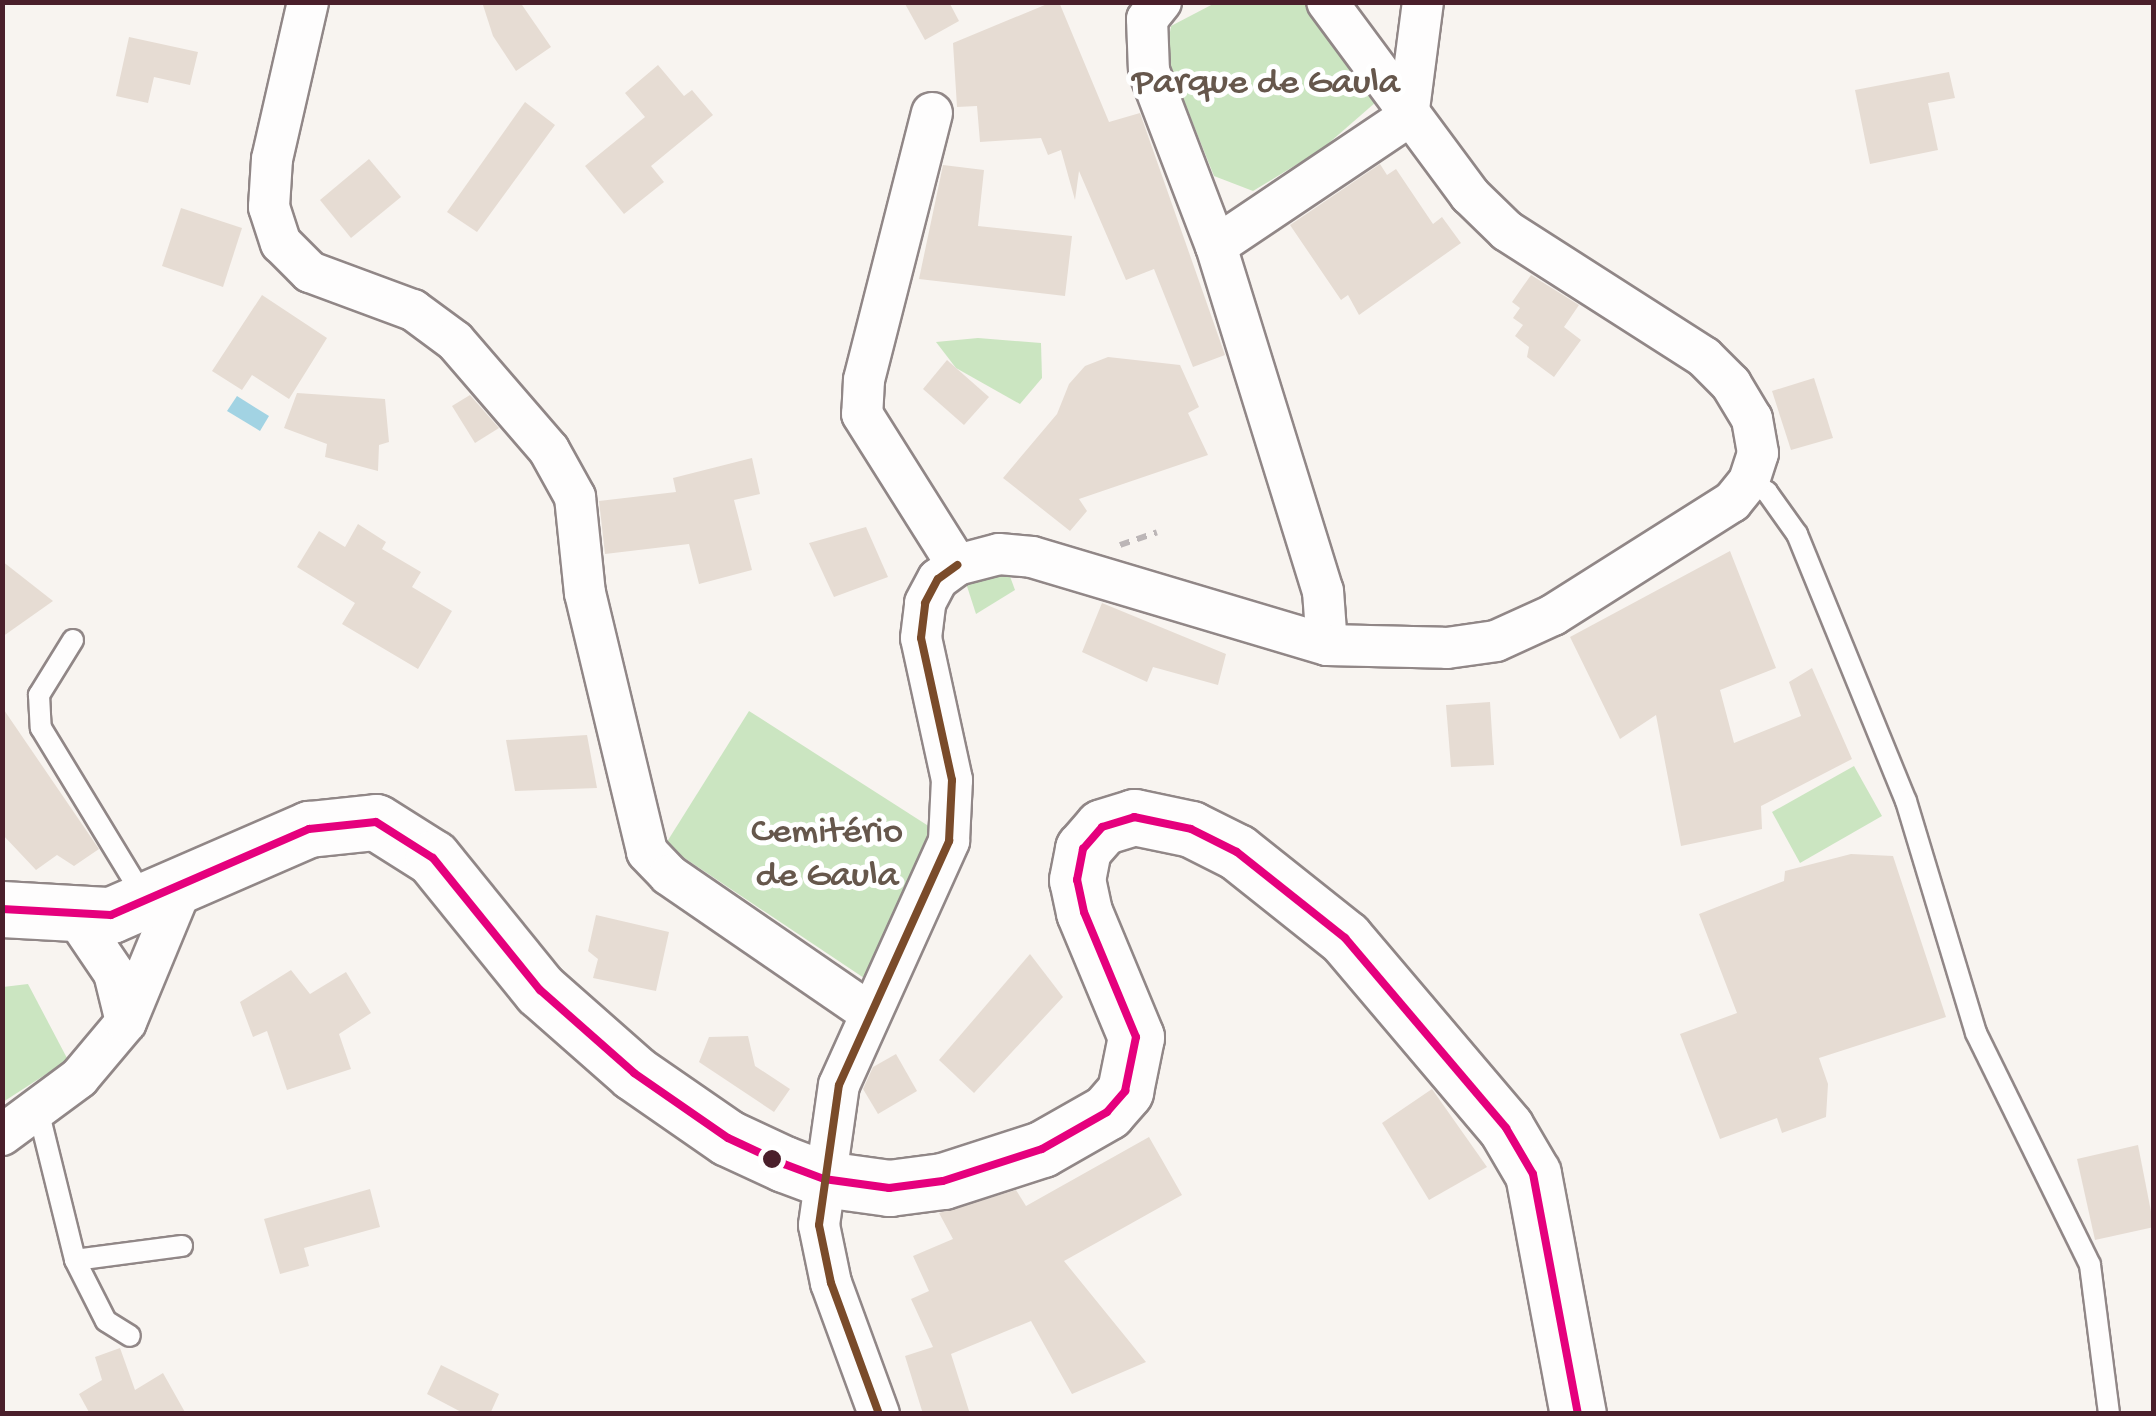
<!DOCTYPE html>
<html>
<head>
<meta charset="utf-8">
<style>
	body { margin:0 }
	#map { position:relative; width:2156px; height:1416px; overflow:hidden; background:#f8f4f0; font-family:"Gochi Hand",sans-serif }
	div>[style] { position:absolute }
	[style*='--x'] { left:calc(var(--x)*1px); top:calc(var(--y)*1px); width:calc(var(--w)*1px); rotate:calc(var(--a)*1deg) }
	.green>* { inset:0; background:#cbe5c1 }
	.water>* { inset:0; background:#a2d3e3 }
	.building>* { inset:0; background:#e6dcd3 }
	.path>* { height:6px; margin-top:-3px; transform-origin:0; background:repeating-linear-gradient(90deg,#bcb6b7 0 10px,transparent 0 18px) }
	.roads { filter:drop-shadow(2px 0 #918787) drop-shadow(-2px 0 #918787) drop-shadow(0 2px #918787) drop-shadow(0 -2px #918787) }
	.service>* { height:20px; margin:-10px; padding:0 10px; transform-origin:10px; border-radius:10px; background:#fefdfd }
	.minor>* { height:40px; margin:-20px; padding:0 20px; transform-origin:20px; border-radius:20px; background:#fefdfd }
	.secondary>* { height:55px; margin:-27.5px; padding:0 27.5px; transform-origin:27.5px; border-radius:27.5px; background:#fefdfd }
	.bus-1>* { height:8px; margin:-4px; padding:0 4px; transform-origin:4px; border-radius:4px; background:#e5007d }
	.bus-2>* { height:8px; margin:-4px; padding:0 4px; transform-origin:4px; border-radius:4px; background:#7a4b2a }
	.dots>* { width:28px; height:28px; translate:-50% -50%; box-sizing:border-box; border:5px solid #fff; border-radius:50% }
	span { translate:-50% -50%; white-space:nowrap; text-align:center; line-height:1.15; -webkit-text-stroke:10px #fff; paint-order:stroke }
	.park-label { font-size:38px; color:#66574c }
	.frame { position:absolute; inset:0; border:5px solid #4a1f2b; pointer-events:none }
</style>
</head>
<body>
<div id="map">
	<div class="green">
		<div style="clip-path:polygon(1215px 3px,1315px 3px,1376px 102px,1322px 149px,1253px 191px,1214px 176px,1166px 56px,1171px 26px)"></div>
		<div style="clip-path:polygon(978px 338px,1041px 343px,1042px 378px,1020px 404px,956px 368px,936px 342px)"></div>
		<div style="clip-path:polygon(1008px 571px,1015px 590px,976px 614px,964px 577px)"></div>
		<div style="clip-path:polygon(749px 711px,941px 834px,867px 980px,665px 845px)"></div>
		<div style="clip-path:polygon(1854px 766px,1882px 816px,1800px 863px,1772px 812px)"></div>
		<div style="clip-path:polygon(28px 984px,68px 1060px,3px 1102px,3px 987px)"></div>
	</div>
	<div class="water">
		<div style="clip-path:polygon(237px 396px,269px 416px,260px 431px,227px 411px)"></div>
	</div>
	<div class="building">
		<div style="clip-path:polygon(482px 2px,520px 2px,551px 47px,516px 71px,493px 36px)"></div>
		<div style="clip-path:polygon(904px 2px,949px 2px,959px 21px,925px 40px)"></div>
		<div style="clip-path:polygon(1052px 2px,1059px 2px,1109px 122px,1140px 113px,1225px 355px,1193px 367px,1154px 269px,1126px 280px,1079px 171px,1075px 200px,1061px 150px,1048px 155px,1041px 138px,980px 142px,977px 106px,957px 107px,953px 43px)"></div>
		<div style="clip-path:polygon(129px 37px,198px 52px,190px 85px,154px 77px,148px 103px,116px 96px)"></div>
		<div style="clip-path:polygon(658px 65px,684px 96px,692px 90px,713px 115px,651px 166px,664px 182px,624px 214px,585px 166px,645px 117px,625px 93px)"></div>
		<div style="clip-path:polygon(1949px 72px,1955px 98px,1928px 103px,1938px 150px,1870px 164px,1855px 90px)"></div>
		<div style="clip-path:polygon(525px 102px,555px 125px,477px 232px,447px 212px)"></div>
		<div style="clip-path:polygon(369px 159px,401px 197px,351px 238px,320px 200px)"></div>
		<div style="clip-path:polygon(1380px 164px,1387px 175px,1396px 169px,1433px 224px,1442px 217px,1461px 243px,1359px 315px,1348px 295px,1341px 300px,1290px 225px)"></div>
		<div style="clip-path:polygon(943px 165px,984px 170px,978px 226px,1072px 236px,1065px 296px,919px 279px)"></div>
		<div style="clip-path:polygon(181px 208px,242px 228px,223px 287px,162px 266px)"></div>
		<div style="clip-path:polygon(1531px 275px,1579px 305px,1564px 327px,1581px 340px,1554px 377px,1527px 357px,1529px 347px,1515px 336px,1523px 325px,1513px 318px,1520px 308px,1512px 302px)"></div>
		<div style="clip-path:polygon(262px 295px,327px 338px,289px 399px,252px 375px,242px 390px,212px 371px)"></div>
		<div style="clip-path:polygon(1108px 357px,1180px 365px,1199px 407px,1188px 413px,1208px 455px,1079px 499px,1087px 511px,1070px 531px,1003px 478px,1057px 414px,1069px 384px,1085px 366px)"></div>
		<div style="clip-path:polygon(947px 360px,989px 397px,964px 425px,923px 389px)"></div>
		<div style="clip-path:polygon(1814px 378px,1833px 438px,1791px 450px,1772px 391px)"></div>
		<div style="clip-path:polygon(297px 393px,385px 399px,389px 442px,379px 445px,378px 471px,325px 457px,327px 444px,284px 428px)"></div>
		<div style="clip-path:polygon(470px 395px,499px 428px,475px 443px,452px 406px)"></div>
		<div style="clip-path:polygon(752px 458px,760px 494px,734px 500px,752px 570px,699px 584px,689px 544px,605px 554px,599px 501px,676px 492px,673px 478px)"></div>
		<div style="clip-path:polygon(358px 524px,386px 542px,382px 549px,421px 572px,412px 587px,452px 611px,418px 669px,342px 624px,355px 603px,297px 567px,319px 531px,345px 547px)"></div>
		<div style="clip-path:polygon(866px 527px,888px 577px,834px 597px,809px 543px)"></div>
		<div style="clip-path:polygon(1730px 551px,1776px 668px,1720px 690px,1734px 743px,1801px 716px,1789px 682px,1812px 668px,1852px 759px,1761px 806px,1762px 829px,1681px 846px,1656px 715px,1620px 739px,1570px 637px)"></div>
		<div style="clip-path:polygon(2px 561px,53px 601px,2px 637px)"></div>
		<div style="clip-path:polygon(1102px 603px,1226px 654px,1218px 685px,1153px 667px,1147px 682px,1082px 652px)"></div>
		<div style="clip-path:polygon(1490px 702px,1494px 765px,1451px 767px,1446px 705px)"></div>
		<div style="clip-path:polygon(2px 707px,99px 849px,74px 866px,57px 855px,36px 870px,2px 834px)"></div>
		<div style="clip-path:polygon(587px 735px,597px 788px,515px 791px,506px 740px)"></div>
		<div style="clip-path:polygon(1851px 854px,1893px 856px,1946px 1017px,1819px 1058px,1828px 1084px,1826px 1117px,1782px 1133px,1777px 1118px,1720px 1139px,1680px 1034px,1737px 1013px,1699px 914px,1784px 881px,1785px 871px)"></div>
		<div style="clip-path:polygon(596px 915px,669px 932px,656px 991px,593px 978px,598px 959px,588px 951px)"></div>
		<div style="clip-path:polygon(1030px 954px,1063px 997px,974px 1093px,939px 1060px)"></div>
		<div style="clip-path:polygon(291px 970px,310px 994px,346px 972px,371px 1013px,339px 1034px,351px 1069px,287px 1090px,267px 1031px,253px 1037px,240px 1002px)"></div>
		<div style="clip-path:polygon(748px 1036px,755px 1066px,790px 1089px,774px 1112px,699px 1062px,709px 1037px)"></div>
		<div style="clip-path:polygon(896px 1054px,917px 1091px,878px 1114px,863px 1089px,873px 1067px)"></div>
		<div style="clip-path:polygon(1432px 1089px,1487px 1167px,1429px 1200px,1382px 1123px)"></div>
		<div style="clip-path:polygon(1149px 1137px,1182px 1195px,1064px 1261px,1146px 1362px,1072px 1394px,1031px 1321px,951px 1354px,970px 1414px,923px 1414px,905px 1356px,933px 1347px,911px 1299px,929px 1291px,913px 1256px,953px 1239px,939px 1213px,1016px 1190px,1026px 1206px)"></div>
		<div style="clip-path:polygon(2138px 1145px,2154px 1227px,2095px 1240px,2077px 1159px)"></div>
		<div style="clip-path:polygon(370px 1189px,380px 1227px,304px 1248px,309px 1266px,280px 1274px,264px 1219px)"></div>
		<div style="clip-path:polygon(120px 1348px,135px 1390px,163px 1373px,186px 1414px,90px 1414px,79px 1394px,102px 1380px,95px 1357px)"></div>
		<div style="clip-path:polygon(441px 1365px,499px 1394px,490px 1414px,465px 1414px,427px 1394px)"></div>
	</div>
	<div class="path">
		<div style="--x:1120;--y:545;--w:39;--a:-19"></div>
	</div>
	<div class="roads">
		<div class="service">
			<div style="--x:1749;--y:481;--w:21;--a:31"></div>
			<div style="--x:1767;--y:492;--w:52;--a:54.5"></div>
			<div style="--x:1797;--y:534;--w:288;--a:67.8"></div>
			<div style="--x:1906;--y:801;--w:242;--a:73.2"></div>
			<div style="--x:1976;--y:1033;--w:258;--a:63.8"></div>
			<div style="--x:2090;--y:1265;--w:150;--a:82.7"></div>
			<div style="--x:73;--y:640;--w:65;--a:121.7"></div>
			<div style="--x:39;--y:695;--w:33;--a:87"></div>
			<div style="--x:41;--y:728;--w:200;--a:58.7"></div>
			<div style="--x:39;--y:1114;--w:150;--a:76.1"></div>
			<div style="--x:75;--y:1260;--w:68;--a:63.1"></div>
			<div style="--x:106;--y:1321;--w:28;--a:32"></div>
			<div style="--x:75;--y:1260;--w:108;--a:-7.5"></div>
		</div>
		<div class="minor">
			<div style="--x:308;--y:2;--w:161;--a:102.9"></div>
			<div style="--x:272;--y:159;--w:48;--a:93.6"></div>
			<div style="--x:269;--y:207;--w:38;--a:72"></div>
			<div style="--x:281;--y:243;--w:41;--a:45"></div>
			<div style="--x:310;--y:272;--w:110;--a:20.3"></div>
			<div style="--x:413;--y:310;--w:52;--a:36.4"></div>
			<div style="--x:455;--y:341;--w:144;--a:49.2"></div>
			<div style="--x:549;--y:450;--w:54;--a:61"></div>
			<div style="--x:575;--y:497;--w:97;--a:84.1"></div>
			<div style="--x:585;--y:593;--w:266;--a:76.5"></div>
			<div style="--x:647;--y:852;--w:32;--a:46"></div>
			<div style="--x:669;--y:875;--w:240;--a:34.5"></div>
			<div style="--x:1161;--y:2;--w:22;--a:129"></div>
			<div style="--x:1147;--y:19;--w:52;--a:87.8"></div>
			<div style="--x:1149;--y:71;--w:187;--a:69.1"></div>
			<div style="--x:1216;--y:246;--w:361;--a:72.8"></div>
			<div style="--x:1323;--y:591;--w:54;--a:85.8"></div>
			<div style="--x:932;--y:113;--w:276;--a:104.3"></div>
			<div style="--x:864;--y:380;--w:34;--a:93"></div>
			<div style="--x:862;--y:414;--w:178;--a:57.8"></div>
			<div style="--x:957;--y:565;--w:43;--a:-14.7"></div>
			<div style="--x:999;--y:554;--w:33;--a:5"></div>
			<div style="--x:1032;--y:557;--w:308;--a:16.6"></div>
			<div style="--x:1327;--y:645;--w:120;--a:1.4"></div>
			<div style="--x:1447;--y:648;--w:49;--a:-8.1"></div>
			<div style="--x:1496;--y:641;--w:63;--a:-24.5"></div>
			<div style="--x:1553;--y:615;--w:212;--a:-32.3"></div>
			<div style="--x:1732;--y:502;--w:27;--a:-51"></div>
			<div style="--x:1749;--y:481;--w:29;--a:-72"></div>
			<div style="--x:1758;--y:453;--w:35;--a:-100"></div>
			<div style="--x:1752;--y:419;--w:41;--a:-121"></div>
			<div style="--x:1731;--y:384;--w:38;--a:-135"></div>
			<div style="--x:1704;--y:357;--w:234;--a:-147.4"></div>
			<div style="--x:1507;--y:231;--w:52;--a:-135.8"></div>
			<div style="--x:1470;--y:195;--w:240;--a:-126.5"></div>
			<div style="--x:1216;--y:246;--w:231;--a:-33.9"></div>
			<div style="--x:1408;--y:117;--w:116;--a:-82.6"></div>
			<div style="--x:74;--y:914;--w:71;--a:55.9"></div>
			<div style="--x:114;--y:973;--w:50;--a:76.2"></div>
			<div style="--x:2;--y:1135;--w:96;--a:-36.5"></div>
			<div style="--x:79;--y:1078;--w:73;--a:-50"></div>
			<div style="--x:126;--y:1022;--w:146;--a:-67.5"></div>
			<div style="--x:879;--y:1414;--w:140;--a:-110.1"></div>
			<div style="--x:831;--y:1283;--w:59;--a:-101.7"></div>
			<div style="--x:819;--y:1225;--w:141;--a:-81.9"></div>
			<div style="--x:839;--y:1085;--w:268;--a:-65.7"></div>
			<div style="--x:949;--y:841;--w:61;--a:-87.2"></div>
			<div style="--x:952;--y:780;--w:145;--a:-102.3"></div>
			<div style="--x:921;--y:638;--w:35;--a:-83"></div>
			<div style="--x:925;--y:603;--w:27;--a:-62"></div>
			<div style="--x:938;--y:579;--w:24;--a:-36"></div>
		</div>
		<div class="secondary">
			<div style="--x:2;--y:909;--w:109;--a:3.2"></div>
			<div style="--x:111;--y:915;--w:216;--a:-23.5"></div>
			<div style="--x:309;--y:829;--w:67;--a:-6"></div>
			<div style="--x:376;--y:822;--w:67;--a:32.3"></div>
			<div style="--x:433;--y:858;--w:170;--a:51"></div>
			<div style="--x:540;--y:990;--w:125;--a:41.4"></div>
			<div style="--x:634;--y:1073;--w:114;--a:34.7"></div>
			<div style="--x:728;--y:1138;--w:62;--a:24.9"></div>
			<div style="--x:784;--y:1164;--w:43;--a:20.6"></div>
			<div style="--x:824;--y:1179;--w:66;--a:7.9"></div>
			<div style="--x:889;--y:1188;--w:54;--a:-7.4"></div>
			<div style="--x:943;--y:1181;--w:104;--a:-17.9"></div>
			<div style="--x:1042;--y:1149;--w:75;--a:-29.6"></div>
			<div style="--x:1107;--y:1112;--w:28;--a:-49"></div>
			<div style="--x:1125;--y:1091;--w:55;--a:-78.5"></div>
			<div style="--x:1136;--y:1037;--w:135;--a:-112.6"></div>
			<div style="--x:1084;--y:912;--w:33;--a:-102"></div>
			<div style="--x:1077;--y:880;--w:32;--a:-79"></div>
			<div style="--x:1083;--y:849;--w:29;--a:-49"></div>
			<div style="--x:1102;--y:827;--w:34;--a:-17"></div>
			<div style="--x:1134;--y:817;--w:58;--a:11.9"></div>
			<div style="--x:1191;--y:829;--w:51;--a:26.6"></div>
			<div style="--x:1237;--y:852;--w:138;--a:38.5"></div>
			<div style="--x:1345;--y:938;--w:249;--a:49.7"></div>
			<div style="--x:1506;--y:1128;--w:53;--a:59.6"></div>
			<div style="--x:1533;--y:1174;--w:244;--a:79.4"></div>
		</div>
	</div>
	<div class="bus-1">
		<div style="--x:2;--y:909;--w:109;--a:3.2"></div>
		<div style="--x:111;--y:915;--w:216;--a:-23.5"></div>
		<div style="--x:309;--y:829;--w:67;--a:-6"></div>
		<div style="--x:376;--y:822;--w:67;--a:32.3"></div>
		<div style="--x:433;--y:858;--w:170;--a:51"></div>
		<div style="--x:540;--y:990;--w:125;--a:41.4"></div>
		<div style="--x:634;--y:1073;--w:114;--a:34.7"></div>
		<div style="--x:728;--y:1138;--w:62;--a:24.9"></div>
		<div style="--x:784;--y:1164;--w:43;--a:20.6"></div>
		<div style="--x:824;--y:1179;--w:66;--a:7.9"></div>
		<div style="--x:889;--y:1188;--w:54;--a:-7.4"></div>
		<div style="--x:943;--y:1181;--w:104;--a:-17.9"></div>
		<div style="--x:1042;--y:1149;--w:75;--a:-29.6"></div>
		<div style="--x:1107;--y:1112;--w:28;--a:-49"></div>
		<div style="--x:1125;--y:1091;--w:55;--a:-78.5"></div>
		<div style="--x:1136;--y:1037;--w:135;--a:-112.6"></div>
		<div style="--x:1084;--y:912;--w:33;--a:-102"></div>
		<div style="--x:1077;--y:880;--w:32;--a:-79"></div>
		<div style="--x:1083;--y:849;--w:29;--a:-49"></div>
		<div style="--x:1102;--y:827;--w:34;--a:-17"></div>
		<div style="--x:1134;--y:817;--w:58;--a:11.9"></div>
		<div style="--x:1191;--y:829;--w:51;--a:26.6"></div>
		<div style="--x:1237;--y:852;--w:138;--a:38.5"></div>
		<div style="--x:1345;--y:938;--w:249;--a:49.7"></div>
		<div style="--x:1506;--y:1128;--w:53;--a:59.6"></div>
		<div style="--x:1533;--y:1174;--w:244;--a:79.4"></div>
	</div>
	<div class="bus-2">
		<div style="--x:879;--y:1414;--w:140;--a:-110.1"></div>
		<div style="--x:831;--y:1283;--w:59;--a:-101.7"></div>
		<div style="--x:819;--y:1225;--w:141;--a:-81.9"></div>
		<div style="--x:839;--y:1085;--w:268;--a:-65.7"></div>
		<div style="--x:949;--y:841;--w:61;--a:-87.2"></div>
		<div style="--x:952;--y:780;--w:145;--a:-102.3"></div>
		<div style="--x:921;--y:638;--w:35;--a:-83"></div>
		<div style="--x:925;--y:603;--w:27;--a:-62"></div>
		<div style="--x:938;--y:579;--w:24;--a:-36"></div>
	</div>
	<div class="dots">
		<div style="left:772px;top:1159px;background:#4a1f2b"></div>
	</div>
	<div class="park-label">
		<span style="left:1266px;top:85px">Parque de Gaula</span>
		<span style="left:827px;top:856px">Cemitério<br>de Gaula</span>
	</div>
	<div class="frame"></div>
</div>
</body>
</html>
